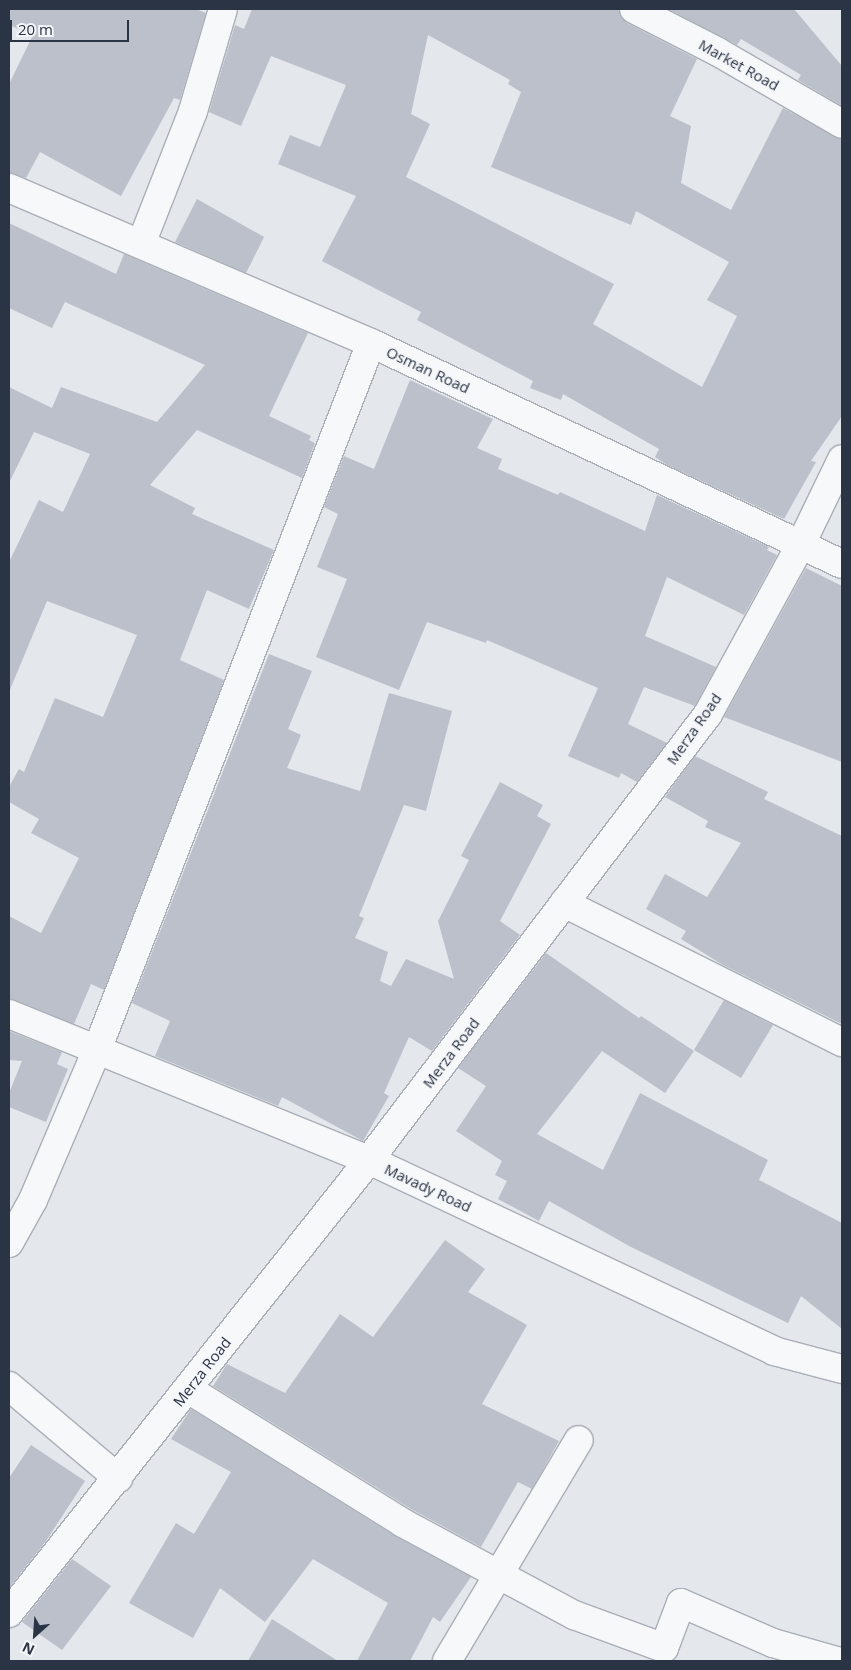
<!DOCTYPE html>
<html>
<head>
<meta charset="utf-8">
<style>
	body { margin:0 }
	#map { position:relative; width:851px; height:1670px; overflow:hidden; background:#e4e7ec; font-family:"Open Sans",sans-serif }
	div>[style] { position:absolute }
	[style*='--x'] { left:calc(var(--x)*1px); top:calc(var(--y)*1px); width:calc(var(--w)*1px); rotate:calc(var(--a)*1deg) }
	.building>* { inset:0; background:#bbc0ca }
	.roads { filter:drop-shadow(1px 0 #a9aeb7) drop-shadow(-1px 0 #a9aeb7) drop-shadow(0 1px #a9aeb7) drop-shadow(0 -1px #a9aeb7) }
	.street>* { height:28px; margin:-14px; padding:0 14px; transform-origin:14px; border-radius:14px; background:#f7f8fa }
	span { translate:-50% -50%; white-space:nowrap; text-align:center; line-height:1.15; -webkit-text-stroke:4px #f4f6f9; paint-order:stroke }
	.street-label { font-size:15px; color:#2b3445 }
	.frame { position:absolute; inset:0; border:10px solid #2b3445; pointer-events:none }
	.north { position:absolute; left:10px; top:1610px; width:50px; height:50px; -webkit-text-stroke:4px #f4f6f9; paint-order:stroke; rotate:206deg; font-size:14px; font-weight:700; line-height:20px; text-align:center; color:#2b3445 }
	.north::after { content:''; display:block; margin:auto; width:18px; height:22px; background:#2b3445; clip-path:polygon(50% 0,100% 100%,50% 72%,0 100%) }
	.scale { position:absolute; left:10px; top:20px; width:119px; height:22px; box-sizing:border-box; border:2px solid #2b3445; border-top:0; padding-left:6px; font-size:15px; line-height:18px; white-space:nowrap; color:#2b3445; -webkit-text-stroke:4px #f4f6f9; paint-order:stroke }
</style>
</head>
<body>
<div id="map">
	<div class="building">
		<div style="clip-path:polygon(9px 9px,196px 9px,206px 13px,180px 100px,174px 98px,121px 196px,40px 152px,26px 178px,9px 173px,9px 84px,33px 35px,9px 25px)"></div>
		<div style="clip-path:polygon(evenodd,252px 9px,619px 9px,627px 23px,697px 59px,670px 116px,691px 126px,681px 183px,731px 210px,783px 108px,842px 140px,842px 416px,811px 461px,816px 462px,784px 519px,667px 465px,655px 457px,659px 449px,563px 394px,561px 400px,530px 388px,533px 381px,417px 320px,421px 312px,322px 261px,356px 196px,278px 164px,290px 135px,320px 147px,346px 85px,271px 56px,241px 126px,209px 112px,235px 25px,244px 29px,252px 9px,428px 35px,510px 80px,508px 84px,521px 92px,491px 167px,631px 225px,636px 211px,729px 262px,707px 300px,737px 316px,702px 387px,593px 324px,614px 284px,406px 177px,430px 124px,411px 114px,428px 35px)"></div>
		<div style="clip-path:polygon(668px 9px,794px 9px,842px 66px,842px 106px,798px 80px,801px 75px,741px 39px,737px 45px)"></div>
		<div style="clip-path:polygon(197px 199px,264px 237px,246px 273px,175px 242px)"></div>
		<div style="clip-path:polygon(9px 223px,116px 274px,124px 254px,308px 333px,269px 416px,311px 436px,309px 440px,315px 443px,302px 478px,197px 430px,150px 485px,195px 508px,192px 514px,274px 550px,249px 609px,207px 590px,180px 660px,224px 680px,104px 990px,91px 984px,74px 1024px,9px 999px,9px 916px,41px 933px,79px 858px,31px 833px,39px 819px,9px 802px,9px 787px,19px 769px,24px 772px,55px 698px,103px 717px,137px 635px,47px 601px,9px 692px,9px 562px,39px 500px,63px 512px,90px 454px,34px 432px,9px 483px,9px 387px,52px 408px,61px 387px,157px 422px,205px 365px,65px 302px,52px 328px,9px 308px)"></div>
		<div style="clip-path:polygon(410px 380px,493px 419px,477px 448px,502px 459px,498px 469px,558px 495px,560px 492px,645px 531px,657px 495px,769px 547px,767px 550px,777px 555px,744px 615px,667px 577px,645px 636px,716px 667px,695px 706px,644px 687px,628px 724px,667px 743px,637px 782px,621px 773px,619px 778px,568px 756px,598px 688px,487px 640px,486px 643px,427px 622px,399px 690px,316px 657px,347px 579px,317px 567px,338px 514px,324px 507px,344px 456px,374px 469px)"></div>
		<div style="clip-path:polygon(806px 568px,842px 586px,842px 762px,724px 717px)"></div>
		<div style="clip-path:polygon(269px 654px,312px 671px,288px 729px,301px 735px,287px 768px,360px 791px,389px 693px,452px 711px,426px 811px,404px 805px,359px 916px,364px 918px,355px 938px,388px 952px,380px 981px,391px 986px,406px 959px,454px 979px,438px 921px,469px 860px,461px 856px,500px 782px,543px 805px,537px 816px,551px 824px,500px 921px,520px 935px,432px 1051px,409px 1037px,384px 1093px,389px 1096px,363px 1141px,282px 1097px,278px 1106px,155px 1056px,170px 1021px,132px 1003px)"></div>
		<div style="clip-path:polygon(695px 756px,768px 792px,764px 799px,842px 836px,842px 1024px,723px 965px,681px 939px,686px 931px,646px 909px,665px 874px,707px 897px,741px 843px,705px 827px,708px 821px,665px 797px)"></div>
		<div style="clip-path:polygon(546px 953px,639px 1018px,641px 1016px,694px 1051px,665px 1093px,602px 1051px,537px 1134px,603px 1170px,640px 1093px,768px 1160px,759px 1180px,842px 1223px,842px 1329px,801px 1296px,788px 1323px,631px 1247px,549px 1201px,539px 1221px,498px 1199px,507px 1181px,495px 1175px,502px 1161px,456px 1131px,486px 1086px,458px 1068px)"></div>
		<div style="clip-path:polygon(724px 1000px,773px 1025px,741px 1078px,694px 1050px)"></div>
		<div style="clip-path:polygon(9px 1031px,62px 1052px,57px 1064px,68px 1069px,46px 1122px,9px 1107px,9px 1093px,22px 1061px,9px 1060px)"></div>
		<div style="clip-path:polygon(445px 1240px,485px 1269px,468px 1292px,527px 1325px,482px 1404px,559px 1441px,532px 1489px,518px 1482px,481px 1547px,411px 1509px,213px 1386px,227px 1364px,285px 1393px,340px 1314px,373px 1337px)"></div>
		<div style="clip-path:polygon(191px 1409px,395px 1536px,471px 1577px,440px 1622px,433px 1617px,410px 1661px,357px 1661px,388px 1603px,313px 1559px,265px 1622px,220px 1588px,193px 1638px,129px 1603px,176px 1523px,194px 1534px,231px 1472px,171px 1439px)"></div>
		<div style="clip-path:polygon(31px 1445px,85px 1481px,46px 1541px,9px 1588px,9px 1478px)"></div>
		<div style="clip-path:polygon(72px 1559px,111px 1586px,62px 1650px,22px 1622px)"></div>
		<div style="clip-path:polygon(272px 1619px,338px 1661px,248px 1661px)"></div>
	</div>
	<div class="roads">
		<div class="street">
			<div style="--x:634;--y:9;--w:94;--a:27.1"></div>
			<div style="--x:718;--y:52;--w:143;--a:30.1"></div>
			<div style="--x:9;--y:188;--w:394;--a:23.2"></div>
			<div style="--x:371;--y:343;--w:520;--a:25.14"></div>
			<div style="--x:141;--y:244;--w:143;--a:-68.6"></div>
			<div style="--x:193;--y:111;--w:106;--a:-73.6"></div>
			<div style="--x:564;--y:903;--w:311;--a:26.6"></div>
			<div style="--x:9;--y:1014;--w:388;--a:22.1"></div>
			<div style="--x:369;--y:1160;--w:448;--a:25.2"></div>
			<div style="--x:774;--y:1351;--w:70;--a:14.8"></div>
			<div style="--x:9;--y:1243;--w:49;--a:-60.8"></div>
			<div style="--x:33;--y:1200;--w:163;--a:-66.9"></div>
			<div style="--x:97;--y:1050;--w:758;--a:-68.82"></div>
			<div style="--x:9;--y:1386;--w:143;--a:40.2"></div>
			<div style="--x:188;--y:1389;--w:253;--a:31.9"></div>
			<div style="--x:403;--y:1523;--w:194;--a:28.3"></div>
			<div style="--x:574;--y:1615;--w:96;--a:20.1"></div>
			<div style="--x:664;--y:1648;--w:48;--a:-69.3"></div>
			<div style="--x:681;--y:1603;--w:100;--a:23.5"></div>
			<div style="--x:773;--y:1643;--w:66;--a:15.9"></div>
			<div style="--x:9;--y:1613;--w:579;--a:-51.53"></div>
			<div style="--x:369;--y:1160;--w:560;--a:-52.76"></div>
			<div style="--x:708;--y:714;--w:194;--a:-61.3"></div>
			<div style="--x:801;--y:544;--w:94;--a:-64.2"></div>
			<div style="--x:447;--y:1661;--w:257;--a:-59.2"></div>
		</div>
	</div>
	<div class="street-label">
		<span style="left:739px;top:65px;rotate:29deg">Market Road</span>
		<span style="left:428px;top:370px;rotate:25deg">Osman Road</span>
		<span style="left:694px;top:729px;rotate:-55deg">Merza Road</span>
		<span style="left:451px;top:1053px;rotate:-53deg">Merza Road</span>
		<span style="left:428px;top:1188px;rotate:25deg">Mavady Road</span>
		<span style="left:202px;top:1372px;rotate:-52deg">Merza Road</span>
	</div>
	<div class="frame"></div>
	<div class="north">N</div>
	<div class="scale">20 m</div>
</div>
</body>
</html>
